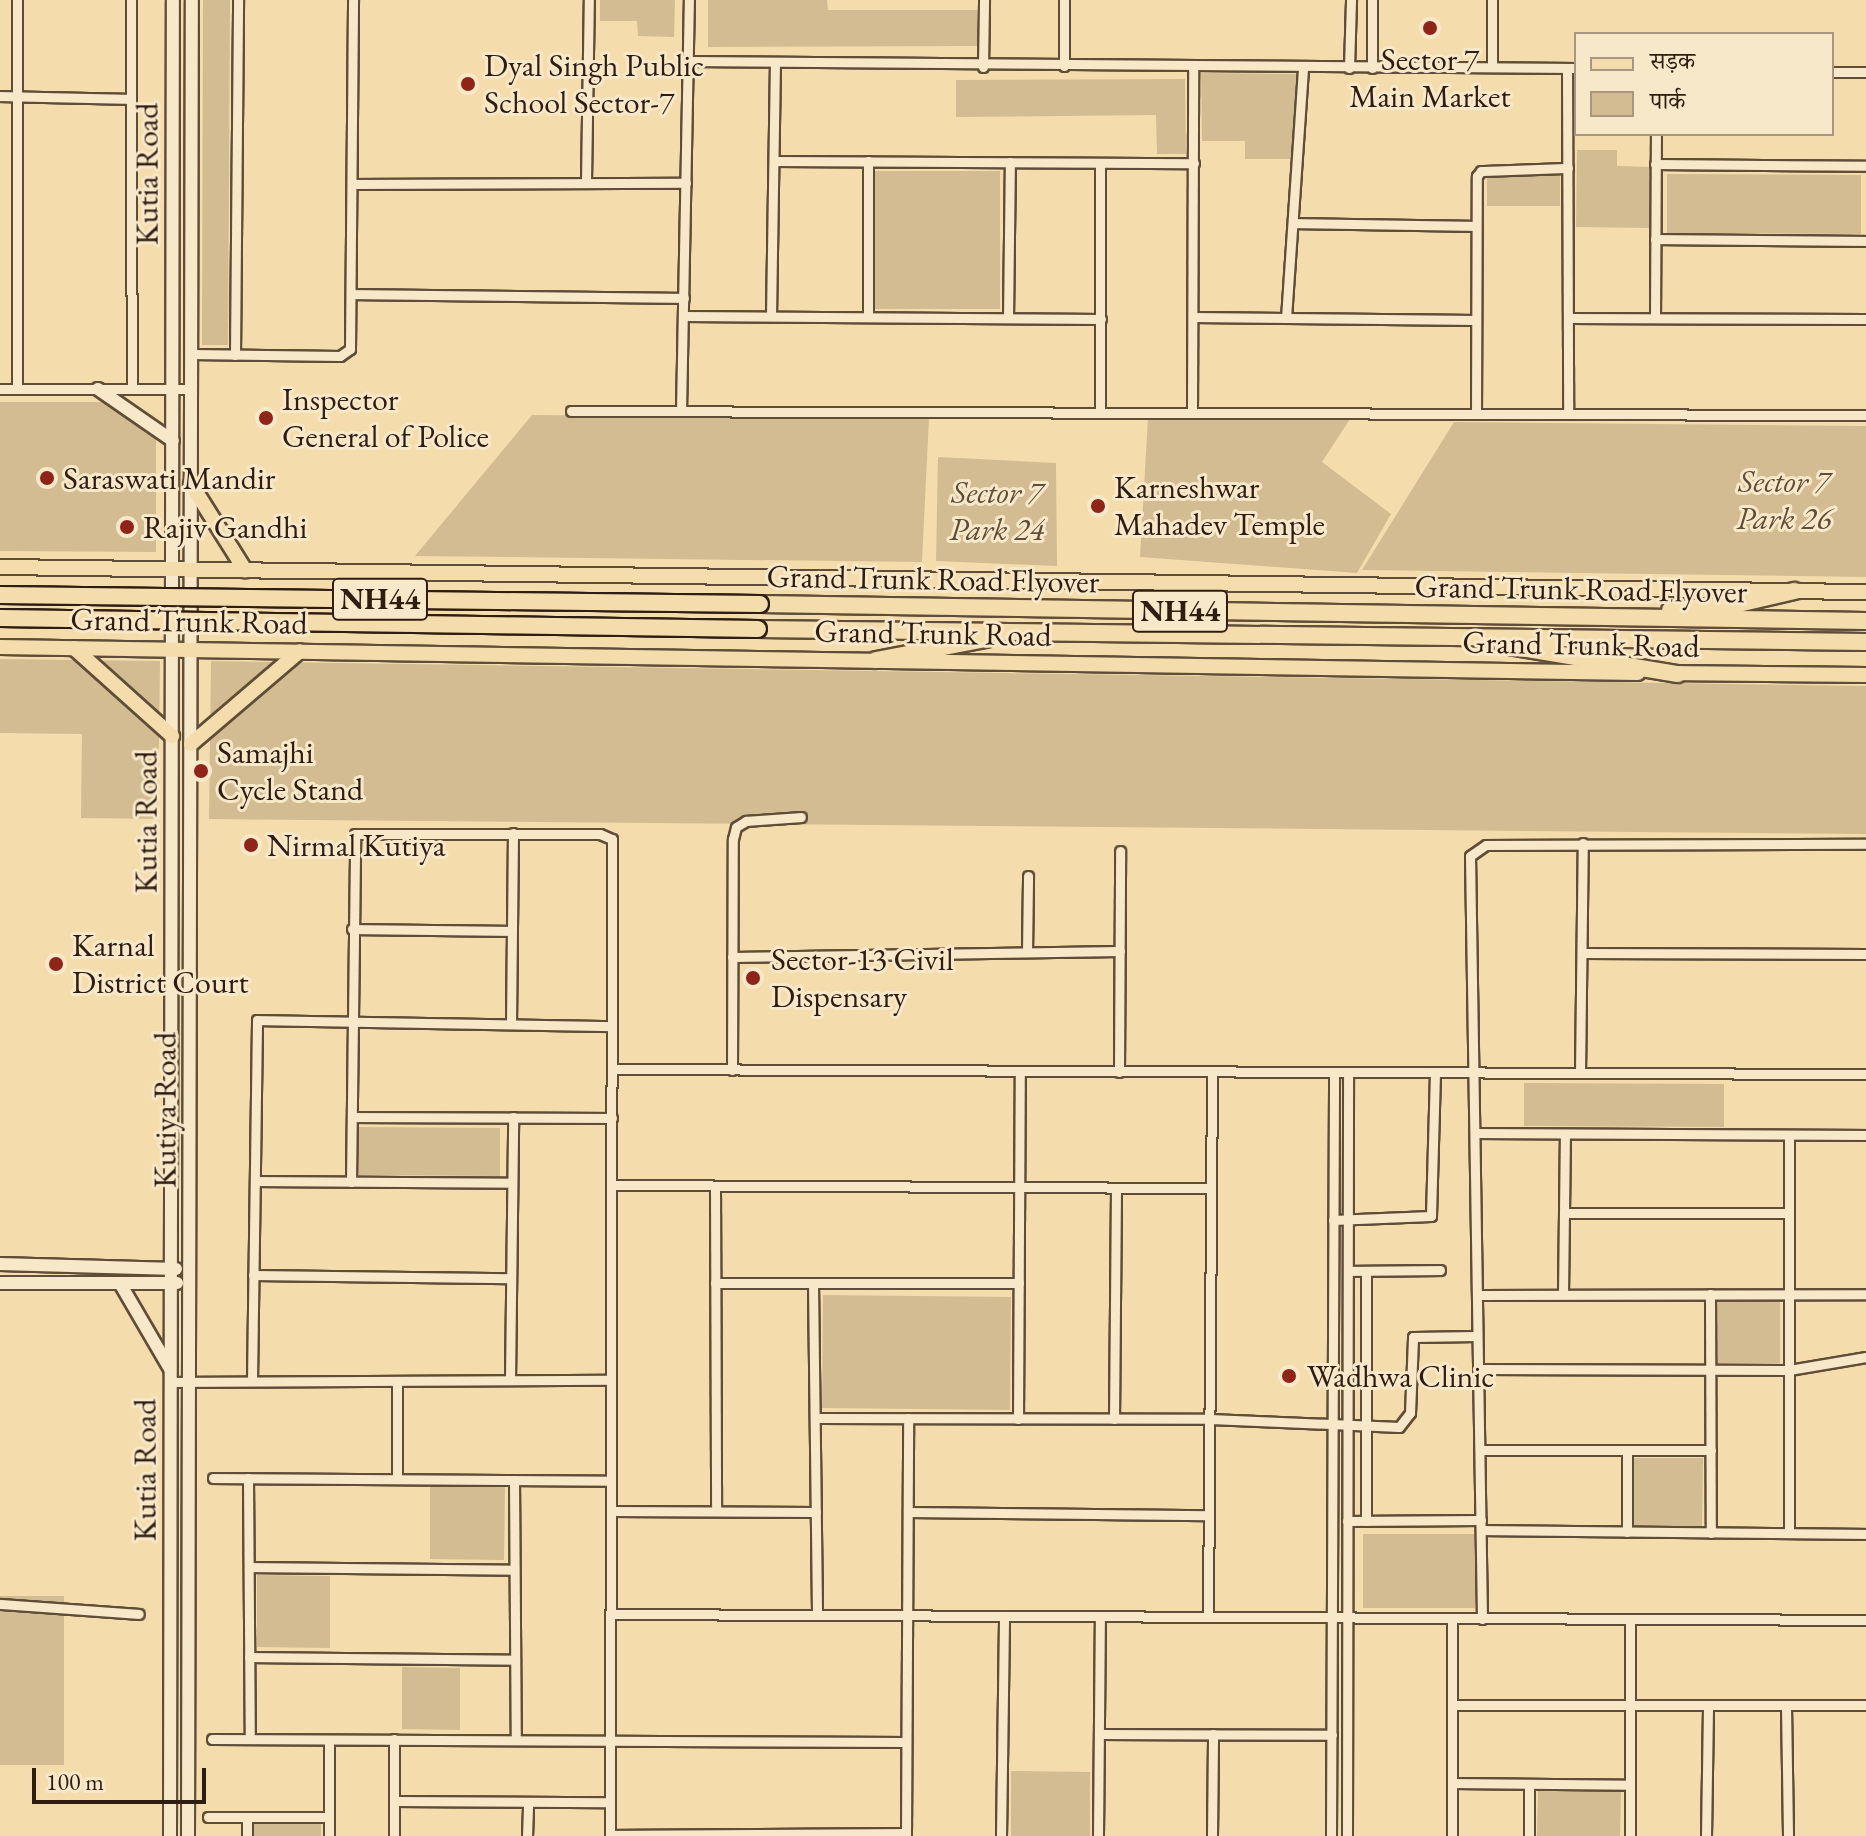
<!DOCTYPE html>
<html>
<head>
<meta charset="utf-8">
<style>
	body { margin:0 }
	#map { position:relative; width:1866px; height:1836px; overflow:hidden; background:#f4dcad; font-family:"EB Garamond","Noto Serif Devanagari",serif }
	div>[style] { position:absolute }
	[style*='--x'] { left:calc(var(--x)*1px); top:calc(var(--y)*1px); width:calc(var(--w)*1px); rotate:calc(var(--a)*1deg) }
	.green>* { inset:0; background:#d3bc92 }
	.roads { filter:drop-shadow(2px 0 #604d38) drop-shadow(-2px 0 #604d38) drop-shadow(0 2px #604d38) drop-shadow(0 -2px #604d38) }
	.street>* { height:9px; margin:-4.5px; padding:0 4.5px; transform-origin:4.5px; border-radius:4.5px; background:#f8e8ca }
	.secondary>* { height:12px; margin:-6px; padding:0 6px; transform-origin:6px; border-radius:6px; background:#f8e8ca }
	.primary>* { height:14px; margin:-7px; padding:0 7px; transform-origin:7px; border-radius:7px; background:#f4dcad }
	.highway>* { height:16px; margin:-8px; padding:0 8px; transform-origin:8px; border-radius:8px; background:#f4dcad }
	.bridges { filter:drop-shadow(2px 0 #2f1d11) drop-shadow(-2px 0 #2f1d11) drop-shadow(0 2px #2f1d11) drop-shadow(0 -2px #2f1d11) }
	.highway-bridge>* { height:16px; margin:-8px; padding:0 8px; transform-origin:8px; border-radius:8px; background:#f4dcad }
	.dots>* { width:22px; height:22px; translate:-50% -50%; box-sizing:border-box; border:4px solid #f8e8ca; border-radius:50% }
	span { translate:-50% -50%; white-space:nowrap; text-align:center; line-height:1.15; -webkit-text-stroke:6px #f8e8ca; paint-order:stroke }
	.shield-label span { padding:2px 6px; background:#f8e8ca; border:2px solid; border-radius:6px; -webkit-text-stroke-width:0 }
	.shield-label { font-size:30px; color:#2f1d11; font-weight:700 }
	.poi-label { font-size:32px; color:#2f1d11 }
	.left { translate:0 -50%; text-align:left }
	.street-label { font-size:32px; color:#2f1d11 }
	.park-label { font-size:32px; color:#604d38; font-style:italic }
	.legend { position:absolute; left:1574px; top:32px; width:260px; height:104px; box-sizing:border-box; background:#f8e8ca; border:2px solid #a89780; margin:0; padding:10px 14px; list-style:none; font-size:24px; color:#2f1d11 }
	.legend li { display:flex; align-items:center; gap:16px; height:40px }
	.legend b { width:40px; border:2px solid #a89780 }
	.scale { position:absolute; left:32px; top:1768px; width:174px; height:36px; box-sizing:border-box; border:4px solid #2f1d11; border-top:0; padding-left:10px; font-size:24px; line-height:28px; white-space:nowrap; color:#2f1d11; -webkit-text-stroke:6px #f8e8ca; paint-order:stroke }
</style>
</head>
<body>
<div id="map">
	<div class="green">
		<div style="clip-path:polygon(203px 0,230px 0,228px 345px,202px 345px)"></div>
		<div style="clip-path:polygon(600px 0,675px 0,674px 37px,638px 36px,637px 21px,600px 21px)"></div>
		<div style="clip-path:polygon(708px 0,827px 0,828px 10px,977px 10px,978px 46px,708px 47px)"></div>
		<div style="clip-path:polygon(1201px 73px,1298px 74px,1291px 159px,1245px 159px,1245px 141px,1202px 141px)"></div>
		<div style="clip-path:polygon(1185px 79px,1186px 154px,1157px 154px,1156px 115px,956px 117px,956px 80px)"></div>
		<div style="clip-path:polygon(1577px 150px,1617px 150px,1617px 166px,1651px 167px,1650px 228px,1576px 227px)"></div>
		<div style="clip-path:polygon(875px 171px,1000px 171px,1000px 309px,875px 309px)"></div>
		<div style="clip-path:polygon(1487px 171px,1560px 171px,1560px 206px,1487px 206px)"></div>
		<div style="clip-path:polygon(1667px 174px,1861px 175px,1861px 234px,1667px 233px)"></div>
		<div style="clip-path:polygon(0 402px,109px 402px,156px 435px,156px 552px,0 551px)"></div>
		<div style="clip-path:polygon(532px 415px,929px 418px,922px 562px,415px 556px)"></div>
		<div style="clip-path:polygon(1352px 416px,1322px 462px,1391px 514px,1357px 573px,1140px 557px,1148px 418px)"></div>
		<div style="clip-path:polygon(1454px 422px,1866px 426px,1866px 577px,1362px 570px)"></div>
		<div style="clip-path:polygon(938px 457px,1056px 463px,1057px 566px,936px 561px)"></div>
		<div style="clip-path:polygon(0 659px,160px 661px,158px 819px,81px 818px,82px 734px,0 733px)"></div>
		<div style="clip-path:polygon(211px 661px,1866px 686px,1866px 834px,209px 819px)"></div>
		<div style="clip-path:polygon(1524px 1083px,1724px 1084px,1724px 1127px,1524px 1126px)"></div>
		<div style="clip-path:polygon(358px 1127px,500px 1128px,500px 1176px,358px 1175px)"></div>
		<div style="clip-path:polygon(823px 1295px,1011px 1297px,1010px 1410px,822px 1408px)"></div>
		<div style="clip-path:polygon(1716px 1302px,1780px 1302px,1780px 1363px,1717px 1363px)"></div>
		<div style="clip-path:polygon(1633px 1458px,1703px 1458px,1702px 1527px,1632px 1526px)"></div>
		<div style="clip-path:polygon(430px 1486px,505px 1486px,504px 1560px,430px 1559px)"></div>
		<div style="clip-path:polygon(1363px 1534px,1475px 1534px,1475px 1608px,1363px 1608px)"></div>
		<div style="clip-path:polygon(257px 1575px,330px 1576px,330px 1648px,257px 1647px)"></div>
		<div style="clip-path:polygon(0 1596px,64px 1596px,64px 1765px,0 1765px)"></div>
		<div style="clip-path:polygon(402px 1667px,460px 1668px,460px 1730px,402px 1729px)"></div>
		<div style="clip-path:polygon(1011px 1771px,1090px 1772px,1090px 1836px,1011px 1836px)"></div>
		<div style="clip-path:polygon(1538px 1791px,1621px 1792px,1620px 1836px,1537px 1836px)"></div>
		<div style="clip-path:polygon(254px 1823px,321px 1824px,321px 1836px,254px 1836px)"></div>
	</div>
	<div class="roads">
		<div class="street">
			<div style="--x:131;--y:0;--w:388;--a:89.9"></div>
			<div style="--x:1372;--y:0;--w:68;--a:90"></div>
			<div style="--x:689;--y:61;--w:887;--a:0.45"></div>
			<div style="--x:1064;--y:66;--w:66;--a:-90"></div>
			<div style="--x:983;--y:67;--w:67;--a:-89.1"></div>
			<div style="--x:1492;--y:67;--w:67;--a:-90"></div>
			<div style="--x:1349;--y:68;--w:68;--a:-88.3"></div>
			<div style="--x:1567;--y:68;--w:345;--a:89.8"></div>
			<div style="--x:1832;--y:72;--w:34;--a:0"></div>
			<div style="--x:0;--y:96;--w:130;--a:1.3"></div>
			<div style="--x:774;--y:161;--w:420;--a:0.3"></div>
			<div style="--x:868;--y:161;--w:156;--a:90"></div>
			<div style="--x:1100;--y:163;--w:248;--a:90"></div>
			<div style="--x:1655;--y:164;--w:211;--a:0.5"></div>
			<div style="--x:586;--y:181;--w:181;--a:-89.1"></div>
			<div style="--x:353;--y:184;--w:333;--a:-0.2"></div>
			<div style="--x:1293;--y:223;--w:183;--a:0.9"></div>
			<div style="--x:1655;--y:239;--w:211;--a:0.5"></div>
			<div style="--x:351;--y:294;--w:333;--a:0.7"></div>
			<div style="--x:684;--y:316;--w:417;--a:0.4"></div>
			<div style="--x:771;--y:316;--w:251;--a:-89.1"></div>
			<div style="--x:1193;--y:317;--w:283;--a:0.6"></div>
			<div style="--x:1008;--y:318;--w:156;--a:-89.3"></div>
			<div style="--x:1286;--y:318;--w:250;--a:-86.1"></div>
			<div style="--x:1569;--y:318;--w:297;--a:0.2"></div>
			<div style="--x:1655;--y:318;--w:184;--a:-89.7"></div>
			<div style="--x:191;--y:354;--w:149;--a:0.8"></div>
			<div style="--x:340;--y:356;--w:12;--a:-35"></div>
			<div style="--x:350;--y:349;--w:349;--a:-89.5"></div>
			<div style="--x:235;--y:355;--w:355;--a:-89.5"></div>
			<div style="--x:0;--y:389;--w:191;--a:0"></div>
			<div style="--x:17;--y:389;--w:389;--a:-90"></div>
			<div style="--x:571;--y:411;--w:1295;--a:0.18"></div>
			<div style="--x:681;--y:411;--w:411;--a:-88.9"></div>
			<div style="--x:1192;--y:411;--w:344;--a:-89.8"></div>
			<div style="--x:1476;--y:413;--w:237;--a:-89.8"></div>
			<div style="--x:1477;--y:176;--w:6;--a:-51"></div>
			<div style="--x:1481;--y:171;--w:87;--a:-2"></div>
			<div style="--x:352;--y:929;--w:160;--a:0.7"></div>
			<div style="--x:1027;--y:952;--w:76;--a:-89.2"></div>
			<div style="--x:1582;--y:953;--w:284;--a:0.2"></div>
			<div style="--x:732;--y:957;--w:388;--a:-0.9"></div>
			<div style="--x:511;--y:1024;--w:191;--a:-89.4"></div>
			<div style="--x:612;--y:1069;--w:1254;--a:0.23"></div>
			<div style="--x:732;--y:1070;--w:231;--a:-89.8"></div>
			<div style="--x:733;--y:839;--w:12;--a:-76"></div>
			<div style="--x:736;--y:827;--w:12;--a:-31"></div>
			<div style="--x:746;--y:821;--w:55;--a:-4.2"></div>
			<div style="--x:1119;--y:1072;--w:221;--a:-89.7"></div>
			<div style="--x:1580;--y:1073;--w:230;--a:-89.3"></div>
			<div style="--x:352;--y:1117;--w:260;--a:0.2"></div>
			<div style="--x:1478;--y:1133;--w:388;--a:0.3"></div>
			<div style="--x:255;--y:1181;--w:257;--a:0.4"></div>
			<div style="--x:351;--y:1182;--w:348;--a:-89.3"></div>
			<div style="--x:355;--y:834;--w:245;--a:0"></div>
			<div style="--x:600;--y:834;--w:13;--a:23"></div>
			<div style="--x:612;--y:839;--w:997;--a:90.11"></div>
			<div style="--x:612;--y:1185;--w:599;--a:0.29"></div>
			<div style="--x:715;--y:1186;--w:325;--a:89.8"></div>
			<div style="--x:1564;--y:1213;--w:225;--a:0"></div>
			<div style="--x:1333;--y:1220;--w:98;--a:-2.3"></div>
			<div style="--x:1431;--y:1216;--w:143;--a:-88.4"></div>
			<div style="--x:1348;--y:1271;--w:92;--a:-0.6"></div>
			<div style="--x:1366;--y:1271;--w:250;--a:90"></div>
			<div style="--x:253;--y:1275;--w:258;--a:0.7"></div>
			<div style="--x:715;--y:1283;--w:304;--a:0"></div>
			<div style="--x:813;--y:1283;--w:332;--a:89.3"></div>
			<div style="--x:1563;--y:1294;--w:160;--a:-89.3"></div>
			<div style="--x:1710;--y:1294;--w:239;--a:89.8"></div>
			<div style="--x:1479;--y:1295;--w:387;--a:-0.1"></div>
			<div style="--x:1479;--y:1369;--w:310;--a:0.2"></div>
			<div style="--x:1789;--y:1370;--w:78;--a:-9.6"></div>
			<div style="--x:510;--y:1380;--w:263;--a:-89.3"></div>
			<div style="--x:252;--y:1381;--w:361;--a:-89.2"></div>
			<div style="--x:257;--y:1020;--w:355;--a:1"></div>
			<div style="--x:171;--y:1382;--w:440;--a:-0.3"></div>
			<div style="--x:815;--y:1418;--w:395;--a:0.1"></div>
			<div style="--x:1210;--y:1419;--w:189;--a:2.4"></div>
			<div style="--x:1399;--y:1427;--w:18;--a:-52"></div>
			<div style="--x:1410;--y:1413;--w:76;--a:-87.7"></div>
			<div style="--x:1413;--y:1337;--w:64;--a:-0.9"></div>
			<div style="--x:1018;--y:1419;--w:348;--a:-89.7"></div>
			<div style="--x:1114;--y:1419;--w:231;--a:-89.5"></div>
			<div style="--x:1480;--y:1450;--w:231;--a:0"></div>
			<div style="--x:213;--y:1478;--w:398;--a:0.4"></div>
			<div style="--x:248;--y:1478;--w:261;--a:89.6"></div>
			<div style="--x:397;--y:1479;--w:98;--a:-90"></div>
			<div style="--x:514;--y:1480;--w:259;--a:89.6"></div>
			<div style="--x:611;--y:1511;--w:205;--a:0.3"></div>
			<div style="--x:908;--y:1512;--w:301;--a:0.6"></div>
			<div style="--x:1347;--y:1521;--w:134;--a:-0.4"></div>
			<div style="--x:1481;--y:1530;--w:385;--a:0.6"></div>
			<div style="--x:1627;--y:1532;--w:82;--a:-90"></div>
			<div style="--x:1789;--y:1533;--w:398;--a:-90"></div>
			<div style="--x:249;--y:1567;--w:265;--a:0.6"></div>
			<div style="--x:0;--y:1604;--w:139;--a:4.1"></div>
			<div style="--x:610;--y:1614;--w:1256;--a:0.27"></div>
			<div style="--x:1208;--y:1617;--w:545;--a:-89.58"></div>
			<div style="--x:1482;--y:1619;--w:763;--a:-90.9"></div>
			<div style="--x:1470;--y:856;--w:19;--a:-35"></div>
			<div style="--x:1486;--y:845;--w:380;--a:-0.2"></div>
			<div style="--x:249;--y:1657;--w:266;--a:0.6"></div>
			<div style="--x:1452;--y:1705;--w:414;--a:0"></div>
			<div style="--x:1786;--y:1706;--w:130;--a:89.1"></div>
			<div style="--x:1099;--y:1734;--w:233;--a:0.2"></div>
			<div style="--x:212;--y:1739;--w:694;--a:0.25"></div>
			<div style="--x:329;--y:1740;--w:96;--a:90"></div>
			<div style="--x:1452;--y:1783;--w:178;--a:0.6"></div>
			<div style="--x:394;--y:1801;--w:216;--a:0.3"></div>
			<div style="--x:208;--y:1817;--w:121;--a:0"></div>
			<div style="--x:610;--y:1835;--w:296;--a:-0.4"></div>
			<div style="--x:247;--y:1836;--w:19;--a:-90"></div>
			<div style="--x:394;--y:1836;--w:97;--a:-90"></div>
			<div style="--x:527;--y:1836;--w:34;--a:-88"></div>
			<div style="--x:906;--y:1836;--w:418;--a:-89.7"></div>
			<div style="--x:1001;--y:1836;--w:220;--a:-89.2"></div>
			<div style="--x:1098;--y:1836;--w:219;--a:-89.5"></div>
			<div style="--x:1212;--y:1836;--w:102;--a:-89.4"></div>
			<div style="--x:1331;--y:1836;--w:763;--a:-89.77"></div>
			<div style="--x:1347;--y:1836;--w:763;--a:-89.92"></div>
			<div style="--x:1452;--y:1836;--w:217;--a:-90"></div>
			<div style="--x:1529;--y:1836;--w:52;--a:-90"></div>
			<div style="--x:1630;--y:1836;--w:217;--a:-90"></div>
			<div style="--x:1706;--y:1836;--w:131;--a:-89.1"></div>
		</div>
		<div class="secondary">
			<div style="--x:98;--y:389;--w:91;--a:34.7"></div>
			<div style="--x:0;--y:1264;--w:176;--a:1.6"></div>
			<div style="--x:0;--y:1283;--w:177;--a:0"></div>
			<div style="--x:121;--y:1285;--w:97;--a:59.7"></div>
			<div style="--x:170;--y:1836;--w:1836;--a:-89.91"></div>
			<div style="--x:188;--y:1836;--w:1836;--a:-89.88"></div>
		</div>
		<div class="primary">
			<div style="--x:191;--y:484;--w:102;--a:57.9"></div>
			<div style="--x:0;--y:567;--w:1866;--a:0.77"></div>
			<div style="--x:0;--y:647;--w:1638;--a:0.91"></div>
			<div style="--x:74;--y:648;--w:132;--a:41.9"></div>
			<div style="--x:1666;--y:673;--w:200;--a:0.6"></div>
			<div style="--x:191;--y:744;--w:143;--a:-40.5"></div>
		</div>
		<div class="highway">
			<div style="--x:760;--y:604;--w:1106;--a:0.88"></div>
			<div style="--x:1670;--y:610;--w:64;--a:-4.5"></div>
			<div style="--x:1734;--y:605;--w:62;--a:-13.1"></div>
			<div style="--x:758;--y:629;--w:1108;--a:0.67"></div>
			<div style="--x:1502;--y:645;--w:178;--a:9.4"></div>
			<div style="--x:876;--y:660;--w:112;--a:-10.8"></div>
		</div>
	</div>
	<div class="bridges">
		<div class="highway-bridge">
			<div style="--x:0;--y:595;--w:760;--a:0.68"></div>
			<div style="--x:0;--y:618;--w:758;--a:0.83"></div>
		</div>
	</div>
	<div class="dots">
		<div style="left:1430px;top:28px;background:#8f2418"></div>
		<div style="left:468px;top:84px;background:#8f2418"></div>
		<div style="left:266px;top:418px;background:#8f2418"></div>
		<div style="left:47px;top:478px;background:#8f2418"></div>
		<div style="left:1098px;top:506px;background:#8f2418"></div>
		<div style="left:127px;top:527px;background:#8f2418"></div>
		<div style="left:201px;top:771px;background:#8f2418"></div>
		<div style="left:251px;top:845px;background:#8f2418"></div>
		<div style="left:56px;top:964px;background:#8f2418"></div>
		<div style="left:753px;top:978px;background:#8f2418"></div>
		<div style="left:1289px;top:1376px;background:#8f2418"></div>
	</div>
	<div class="shield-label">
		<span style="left:380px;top:599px">NH44</span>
		<span style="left:1180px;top:611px">NH44</span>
	</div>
	<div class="poi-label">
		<span style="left:1430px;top:78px">Sector 7<br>Main Market</span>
		<span class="left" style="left:484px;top:84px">Dyal Singh Public<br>School Sector-7</span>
		<span class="left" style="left:282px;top:418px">Inspector<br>General of Police</span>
		<span class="left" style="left:63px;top:478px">Saraswati Mandir</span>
		<span class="left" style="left:1114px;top:506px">Karneshwar<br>Mahadev Temple</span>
		<span class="left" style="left:143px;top:527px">Rajiv Gandhi</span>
		<span class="left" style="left:217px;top:771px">Samajhi<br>Cycle Stand</span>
		<span class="left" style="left:267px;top:845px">Nirmal Kutiya</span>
		<span class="left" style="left:72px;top:964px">Karnal<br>District Court</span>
		<span class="left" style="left:771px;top:978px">Sector-13 Civil<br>Dispensary</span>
		<span class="left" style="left:1307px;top:1376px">Wadhwa Clinic</span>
	</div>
	<div class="street-label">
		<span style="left:147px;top:174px;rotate:-90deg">Kutia Road</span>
		<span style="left:933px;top:579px;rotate:1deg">Grand Trunk Road Flyover</span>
		<span style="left:1581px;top:589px;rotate:1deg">Grand Trunk Road Flyover</span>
		<span style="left:189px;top:621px;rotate:1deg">Grand Trunk Road</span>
		<span style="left:933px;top:633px;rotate:1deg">Grand Trunk Road</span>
		<span style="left:1581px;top:644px;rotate:1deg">Grand Trunk Road</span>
		<span style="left:146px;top:822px;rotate:-90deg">Kutia Road</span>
		<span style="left:165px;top:1110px;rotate:-90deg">Kutiya Road</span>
		<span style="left:145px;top:1470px;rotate:-90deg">Kutia Road</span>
	</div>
	<div class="park-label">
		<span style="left:1784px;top:500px">Sector 7<br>Park 26</span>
		<span style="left:997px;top:511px">Sector 7<br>Park 24</span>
	</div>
	<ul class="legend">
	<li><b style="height:10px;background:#f4dcad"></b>सड़क</li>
	<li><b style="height:22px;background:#d3bc92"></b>पार्क</li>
	</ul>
	<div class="scale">100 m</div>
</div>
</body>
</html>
